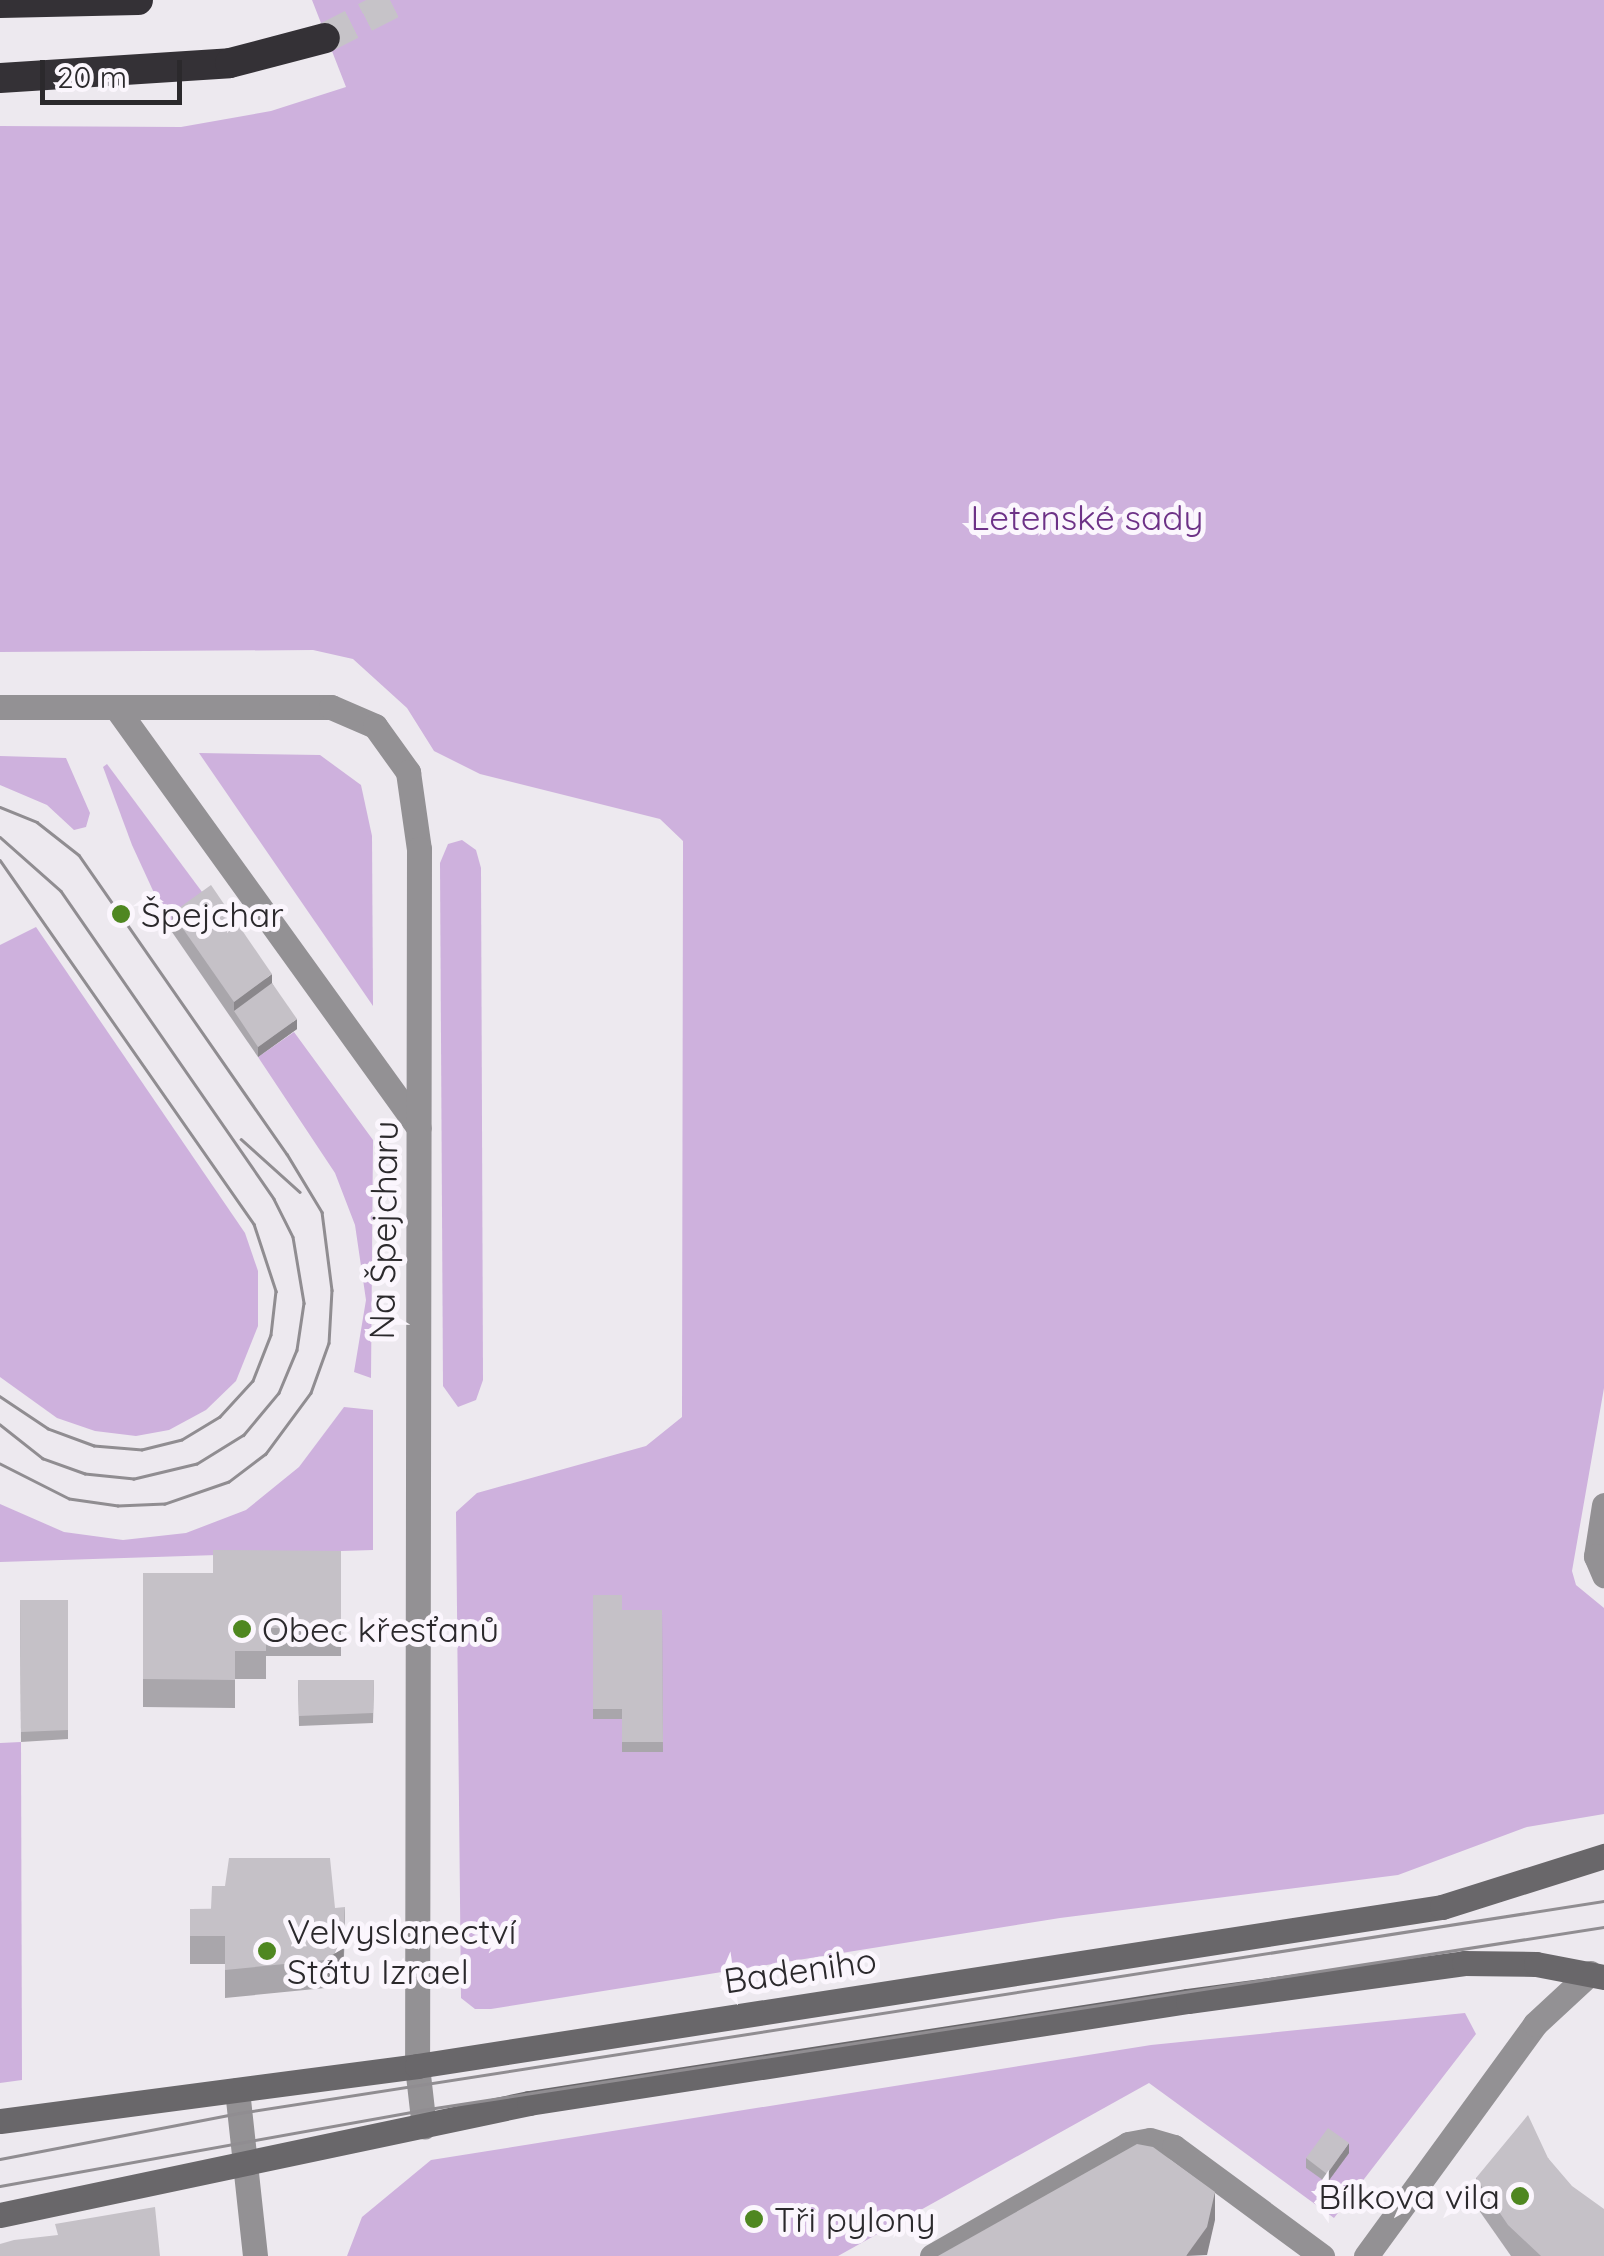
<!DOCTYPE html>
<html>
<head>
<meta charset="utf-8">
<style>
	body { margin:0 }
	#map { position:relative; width:1604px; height:2256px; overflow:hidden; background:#ede9ef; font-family:Quicksand,sans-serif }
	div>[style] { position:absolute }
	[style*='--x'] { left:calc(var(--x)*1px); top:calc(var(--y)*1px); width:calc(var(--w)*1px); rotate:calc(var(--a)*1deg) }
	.green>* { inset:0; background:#ceb1dd }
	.highway-tunnel>* { height:30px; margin-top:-15px; transform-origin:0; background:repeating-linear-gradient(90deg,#c6c3c8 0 30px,transparent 0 45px) }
	.lane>* { height:25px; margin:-12.5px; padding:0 12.5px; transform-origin:12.5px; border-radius:12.5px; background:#939194 }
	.street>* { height:25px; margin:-12.5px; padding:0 12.5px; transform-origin:12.5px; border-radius:12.5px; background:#939194 }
	.secondary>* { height:25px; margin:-12.5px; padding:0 12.5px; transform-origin:12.5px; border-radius:12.5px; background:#69676a }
	.highway>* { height:30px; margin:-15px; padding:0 15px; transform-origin:15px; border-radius:15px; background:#343136 }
	.tram>* { height:2.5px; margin:-1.25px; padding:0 1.25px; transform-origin:1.25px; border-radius:1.25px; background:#908d91 }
	.wall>* { inset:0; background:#a9a6ab }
	.shaded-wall>* { inset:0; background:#8a878b }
	.building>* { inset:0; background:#c5c1c7 }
	.dots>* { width:28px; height:28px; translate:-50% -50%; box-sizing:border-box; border:5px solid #fbf6fd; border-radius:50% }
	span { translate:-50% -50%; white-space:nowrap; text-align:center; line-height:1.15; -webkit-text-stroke:10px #fbf6fd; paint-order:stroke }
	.park-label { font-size:35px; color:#6d3287 }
	.poi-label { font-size:35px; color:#2b292c }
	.left { translate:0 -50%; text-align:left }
	.right { translate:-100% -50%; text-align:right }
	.street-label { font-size:35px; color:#2b292c }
	.scale { position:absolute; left:40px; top:60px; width:142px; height:45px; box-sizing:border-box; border:5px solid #2b292c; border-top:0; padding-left:12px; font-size:30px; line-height:35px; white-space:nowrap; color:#2b292c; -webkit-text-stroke:8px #fbf6fd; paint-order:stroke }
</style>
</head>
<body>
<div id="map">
	<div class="green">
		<div style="clip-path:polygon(312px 0,1604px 0,1604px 1388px,1572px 1571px,1576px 1585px,1604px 1608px,1604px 1814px,1527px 1827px,1398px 1875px,1060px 1918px,491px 2009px,475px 2009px,461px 1998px,456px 1512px,477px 1493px,646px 1446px,682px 1417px,683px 841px,660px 819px,480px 774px,434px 751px,407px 708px,353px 659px,313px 650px,0 652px,0 126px,181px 127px,271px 111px,346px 87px)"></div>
		<div style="clip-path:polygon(199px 753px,320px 755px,361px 785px,372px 836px,373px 1006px)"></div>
		<div style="clip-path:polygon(0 756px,66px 758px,90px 813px,86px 827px,74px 830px,47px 805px,0 785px)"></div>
		<div style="clip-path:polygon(107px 764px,211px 904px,172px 932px,132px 845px,103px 767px)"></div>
		<div style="clip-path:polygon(462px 840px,476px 850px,481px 868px,483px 1380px,476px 1400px,458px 1407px,443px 1386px,440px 863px,448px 844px)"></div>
		<div style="clip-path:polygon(36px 927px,245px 1233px,258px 1271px,258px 1326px,236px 1381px,206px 1410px,169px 1430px,136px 1436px,95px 1431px,57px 1418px,0 1377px,0 945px)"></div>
		<div style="clip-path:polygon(294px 1032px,373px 1140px,371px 1378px,354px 1372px,366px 1300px,355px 1225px,335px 1173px,258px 1057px)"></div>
		<div style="clip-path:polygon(344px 1407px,373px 1410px,373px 1550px,0 1562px,0 1504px,64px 1532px,123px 1540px,186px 1533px,246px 1510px,299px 1467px)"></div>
		<div style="clip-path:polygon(21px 1742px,22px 2080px,0 2083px,0 1743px)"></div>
		<div style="clip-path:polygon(1465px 2013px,1476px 2034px,1334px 2218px,1149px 2083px,838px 2256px,347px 2256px,362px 2217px,431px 2160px,1151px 2045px)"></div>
	</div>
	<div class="highway-tunnel">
		<div style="--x:325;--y:38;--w:83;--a:-27.2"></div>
	</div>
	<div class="lane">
		<div style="--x:117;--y:709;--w:516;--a:54.22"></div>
	</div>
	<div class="street">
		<div style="--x:0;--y:707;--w:331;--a:0"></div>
		<div style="--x:331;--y:707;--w:48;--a:23.4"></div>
		<div style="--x:375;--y:726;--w:57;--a:54.3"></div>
		<div style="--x:408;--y:772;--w:78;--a:81.9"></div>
		<div style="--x:419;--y:849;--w:1217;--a:90.09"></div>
		<div style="--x:417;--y:2066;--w:61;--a:83.5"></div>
		<div style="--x:1604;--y:1505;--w:52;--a:98.9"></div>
		<div style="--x:1596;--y:1556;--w:21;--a:67"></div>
		<div style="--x:237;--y:2090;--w:167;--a:83.8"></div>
		<div style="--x:932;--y:2256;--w:226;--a:-29.7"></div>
		<div style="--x:1128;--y:2144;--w:22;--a:-10"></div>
		<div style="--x:1150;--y:2140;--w:25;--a:16"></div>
		<div style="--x:1174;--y:2147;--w:184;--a:36.4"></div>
		<div style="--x:1366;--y:2256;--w:287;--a:-53.9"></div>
		<div style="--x:1535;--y:2024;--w:75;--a:-42.8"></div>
	</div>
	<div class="secondary">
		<div style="--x:0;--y:2121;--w:421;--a:-7.5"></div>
		<div style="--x:417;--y:2066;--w:1037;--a:-8.82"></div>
		<div style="--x:1442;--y:1907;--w:170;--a:-17.5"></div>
		<div style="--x:0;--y:2215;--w:541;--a:-11.95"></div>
		<div style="--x:529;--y:2103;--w:667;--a:-8.8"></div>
		<div style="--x:1188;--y:2001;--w:279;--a:-7.8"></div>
		<div style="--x:1464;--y:1963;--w:72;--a:0.8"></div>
		<div style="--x:1536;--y:1964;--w:69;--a:10.8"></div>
	</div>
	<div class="highway">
		<div style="--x:0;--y:3;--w:138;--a:-1.2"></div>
		<div style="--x:0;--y:78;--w:230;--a:-3.7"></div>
		<div style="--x:230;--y:63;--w:98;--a:-14.7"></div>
	</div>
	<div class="tram">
		<div style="--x:0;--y:807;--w:40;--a:22"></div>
		<div style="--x:37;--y:822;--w:53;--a:38.2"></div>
		<div style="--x:79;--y:855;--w:364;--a:55.2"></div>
		<div style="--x:287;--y:1154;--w:68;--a:58.9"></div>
		<div style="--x:322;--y:1212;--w:79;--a:82.7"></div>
		<div style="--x:332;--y:1290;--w:53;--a:93.2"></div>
		<div style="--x:329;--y:1343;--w:53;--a:109.8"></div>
		<div style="--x:311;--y:1393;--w:76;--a:126.4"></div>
		<div style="--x:266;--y:1454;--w:46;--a:142.9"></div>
		<div style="--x:229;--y:1482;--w:68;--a:161"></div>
		<div style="--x:165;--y:1504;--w:47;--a:177.6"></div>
		<div style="--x:118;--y:1506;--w:49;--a:-171.9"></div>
		<div style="--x:69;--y:1499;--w:77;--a:-153.1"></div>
		<div style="--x:0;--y:837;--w:81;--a:41.5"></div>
		<div style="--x:61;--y:891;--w:374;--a:55.3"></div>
		<div style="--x:274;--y:1199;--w:42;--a:63.4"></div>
		<div style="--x:293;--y:1237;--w:67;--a:80.5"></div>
		<div style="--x:304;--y:1303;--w:48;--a:98.5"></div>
		<div style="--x:297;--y:1350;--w:47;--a:112.7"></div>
		<div style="--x:279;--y:1393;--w:55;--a:129.8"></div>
		<div style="--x:244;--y:1435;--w:55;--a:148.3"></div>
		<div style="--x:197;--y:1464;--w:65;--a:166.6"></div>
		<div style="--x:134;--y:1479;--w:49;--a:-174.2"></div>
		<div style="--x:85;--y:1474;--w:45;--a:-160.3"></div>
		<div style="--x:43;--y:1459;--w:55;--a:-141.7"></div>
		<div style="--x:0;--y:860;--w:444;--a:55.1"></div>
		<div style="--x:254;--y:1224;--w:71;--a:71.8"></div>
		<div style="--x:276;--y:1291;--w:44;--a:96.5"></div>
		<div style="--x:271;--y:1335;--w:49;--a:111.4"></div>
		<div style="--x:253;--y:1381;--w:49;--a:132.5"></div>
		<div style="--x:220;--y:1417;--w:44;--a:148.8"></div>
		<div style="--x:182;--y:1440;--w:41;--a:166"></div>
		<div style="--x:142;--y:1450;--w:48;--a:-175.2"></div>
		<div style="--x:94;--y:1446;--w:49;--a:-159.7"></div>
		<div style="--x:48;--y:1429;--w:58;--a:-146.3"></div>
		<div style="--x:241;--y:1139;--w:79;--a:41.9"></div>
		<div style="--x:0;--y:2159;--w:243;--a:-10.9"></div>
		<div style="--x:239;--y:2113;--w:1381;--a:-8.83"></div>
		<div style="--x:0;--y:2186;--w:429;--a:-10.2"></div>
		<div style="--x:422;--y:2110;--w:1196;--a:-8.8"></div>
	</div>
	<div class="wall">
		<div style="clip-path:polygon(172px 913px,272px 983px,297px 1029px,258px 1057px,172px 932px)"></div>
		<div style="clip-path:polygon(341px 1551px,341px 1656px,266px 1656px,266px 1679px,235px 1679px,235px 1708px,143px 1707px,143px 1573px,213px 1573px)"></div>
		<div style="clip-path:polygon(593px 1595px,622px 1610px,662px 1610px,663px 1752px,622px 1752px,622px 1719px,593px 1719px)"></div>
		<div style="clip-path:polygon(20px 1600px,68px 1600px,68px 1739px,21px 1742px)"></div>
		<div style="clip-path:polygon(298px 1680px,374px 1680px,373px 1723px,299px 1726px)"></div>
		<div style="clip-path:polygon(335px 1908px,345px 1935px,343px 1976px,325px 1988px,225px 1998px,225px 1964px,190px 1964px,190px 1909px)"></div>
		<div style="clip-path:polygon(1349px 2153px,1327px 2183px,1306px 2168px,1306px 2158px)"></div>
		<div style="clip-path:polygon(1548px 2158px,1604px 2256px,1511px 2256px,1476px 2206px,1476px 2178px)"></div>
	</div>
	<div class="shaded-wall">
		<div style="clip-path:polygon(272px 974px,272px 993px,234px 1011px,234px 1021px,234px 1002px)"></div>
		<div style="clip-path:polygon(297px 1019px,297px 1029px,258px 1057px,258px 1047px)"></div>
		<div style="clip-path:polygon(345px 1907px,343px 1976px,325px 1988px,325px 1960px)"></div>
		<div style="clip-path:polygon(1349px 2143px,1349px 2153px,1327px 2183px,1327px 2174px)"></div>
		<div style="clip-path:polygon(1215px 2192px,1215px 2220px,1207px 2255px,1186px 2256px)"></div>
	</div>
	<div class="building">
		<div style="clip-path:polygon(211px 885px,272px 974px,234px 1002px,172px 913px)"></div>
		<div style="clip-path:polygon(272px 983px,297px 1019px,258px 1047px,234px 1011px)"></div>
		<div style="clip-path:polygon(213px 1550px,341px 1551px,341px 1628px,266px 1628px,266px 1651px,235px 1651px,235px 1680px,143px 1679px,143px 1573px,213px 1573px)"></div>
		<div style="clip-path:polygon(593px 1595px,622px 1595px,622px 1610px,662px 1610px,663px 1742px,622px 1742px,622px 1709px,593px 1709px)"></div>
		<div style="clip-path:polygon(20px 1600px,68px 1600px,68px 1730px,21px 1732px)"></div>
		<div style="clip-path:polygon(298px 1680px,374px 1680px,373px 1713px,299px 1716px)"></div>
		<div style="clip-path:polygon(229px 1858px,330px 1858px,335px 1908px,345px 1907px,343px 1948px,325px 1960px,225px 1970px,225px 1936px,190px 1936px,190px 1909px,211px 1909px,212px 1886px,225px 1886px)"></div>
		<div style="clip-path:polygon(1528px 2115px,1548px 2158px,1572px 2186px,1604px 2209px,1604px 2256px,1541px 2256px,1508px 2225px,1476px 2178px)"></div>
		<div style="clip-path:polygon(1328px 2128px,1349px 2143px,1327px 2174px,1306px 2158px)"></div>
		<div style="clip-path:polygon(1137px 2144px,1153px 2147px,1215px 2192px,1207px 2227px,1186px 2256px,938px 2256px)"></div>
		<div style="clip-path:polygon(155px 2207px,160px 2256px,0 2256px,0 2244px,14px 2240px,58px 2235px,55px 2224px)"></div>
	</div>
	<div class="dots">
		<div style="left:121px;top:914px;background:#4f8721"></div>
		<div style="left:242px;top:1629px;background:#4f8721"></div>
		<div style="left:267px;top:1951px;background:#4f8721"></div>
		<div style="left:1520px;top:2196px;background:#4f8721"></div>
		<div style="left:754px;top:2219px;background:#4f8721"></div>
	</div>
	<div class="park-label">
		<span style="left:1087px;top:517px">Letenské sady</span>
	</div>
	<div class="poi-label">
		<span class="left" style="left:141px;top:914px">Špejchar</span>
		<span class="left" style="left:262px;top:1629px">Obec křesťanů</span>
		<span class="left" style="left:287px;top:1951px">Velvyslanectví<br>Státu Izrael</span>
		<span class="right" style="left:1500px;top:2196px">Bílkova vila</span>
		<span class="left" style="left:774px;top:2219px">Tři pylony</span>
	</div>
	<div class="street-label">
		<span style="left:383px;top:1230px;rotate:-89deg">Na Špejcharu</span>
		<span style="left:800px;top:1970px;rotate:-8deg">Badeniho</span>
	</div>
	<div class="scale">20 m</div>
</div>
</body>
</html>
